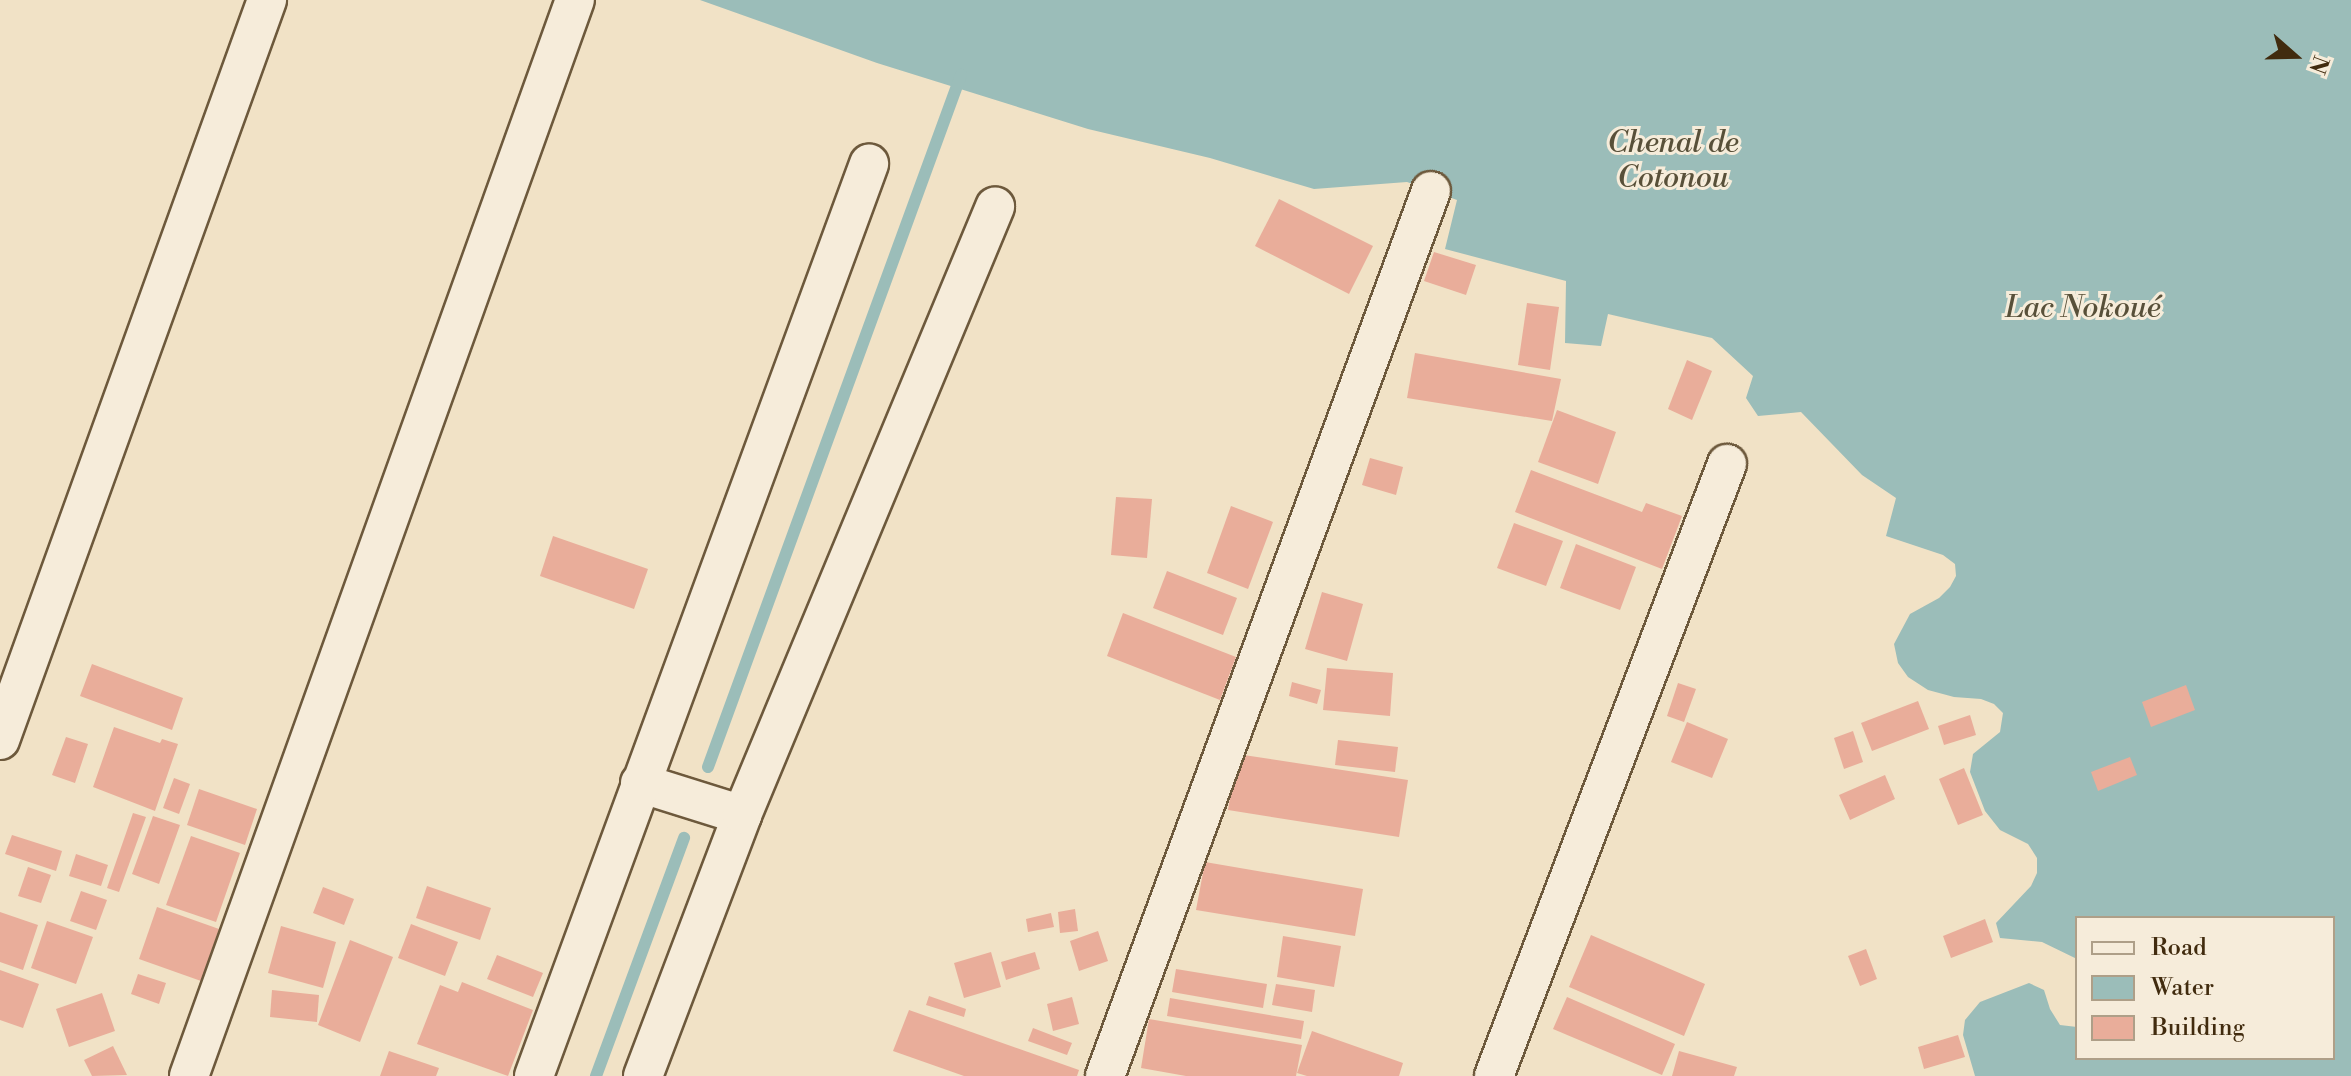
<!DOCTYPE html>
<html>
<head>
<meta charset="utf-8">
<style>
	body { margin:0 }
	#map { position:relative; width:2351px; height:1076px; overflow:hidden; background:#f1e2c6; font-family:"Libre Bodoni",serif }
	div>[style] { position:absolute }
	[style*='--x'] { left:calc(var(--x)*1px); top:calc(var(--y)*1px); width:calc(var(--w)*1px); rotate:calc(var(--a)*1deg) }
	.water>* { inset:0; background:#9bbdb9 }
	.stream>* { height:12px; margin:-6px; padding:0 6px; transform-origin:6px; border-radius:6px; background:#9bbdb9 }
	.building>* { inset:0; background:#e9ad9a }
	.roads { filter:drop-shadow(2px 0 #6d593c) drop-shadow(-2px 0 #6d593c) drop-shadow(0 2px #6d593c) drop-shadow(0 -2px #6d593c) }
	.minor>* { height:38px; margin:-19px; padding:0 19px; transform-origin:19px; border-radius:19px; background:#f6ecda }
	span { translate:-50% -50%; white-space:nowrap; text-align:center; line-height:1.15; -webkit-text-stroke:6px #f6ecda; paint-order:stroke }
	.water-label { font-size:30px; color:#585039; font-style:italic }
	.legend { position:absolute; left:2075px; top:916px; width:260px; height:144px; box-sizing:border-box; background:#f6ecda; border:2px solid #ae9f88; margin:0; padding:10px 14px; list-style:none; font-size:24px; color:#412b0e }
	.legend li { display:flex; align-items:center; gap:16px; height:40px }
	.legend b { width:40px; border:2px solid #ae9f88 }
	.north { position:absolute; left:2255px; top:16px; width:80px; height:80px; -webkit-text-stroke:6px #f6ecda; paint-order:stroke; rotate:110deg; font-size:22px; font-weight:700; line-height:32px; text-align:center; color:#412b0e }
	.north::after { content:''; display:block; margin:auto; width:28px; height:36px; background:#412b0e; clip-path:polygon(50% 0,100% 100%,50% 72%,0 100%) }
</style>
</head>
<body>
<div id="map">
	<div class="water">
		<div style="clip-path:polygon(700px 0,2351px 0,2351px 1076px,1975px 1076px,1963px 1035px,1965px 1020px,1980px 1002px,2029px 983px,2044px 990px,2050px 1009px,2060px 1025px,2077px 1027px,2077px 1058px,2333px 1058px,2333px 918px,2077px 918px,2077px 959px,2042px 942px,2000px 938px,1996px 923px,2031px 886px,2037px 873px,2037px 858px,2028px 844px,2000px 830px,1985px 811px,1970px 772px,1973px 754px,2000px 732px,2003px 713px,1994px 704px,1981px 699px,1954px 697px,1928px 690px,1908px 677px,1898px 663px,1894px 644px,1910px 614px,1939px 598px,1950px 587px,1956px 576px,1955px 564px,1943px 555px,1886px 536px,1896px 498px,1862px 475px,1801px 412px,1758px 416px,1746px 398px,1753px 376px,1712px 338px,1608px 314px,1601px 346px,1565px 343px,1566px 281px,1445px 249px,1457px 200px,1407px 182px,1314px 189px,1210px 158px,1088px 129px,877px 63px)"></div>
	</div>
	<div class="stream">
		<div style="--x:708;--y:767;--w:737;--a:-69.92"></div>
		<div style="--x:596;--y:1076;--w:254;--a:-69.7"></div>
	</div>
	<div class="building">
		<div style="clip-path:polygon(1279px 199px,1373px 246px,1349px 294px,1255px 246px)"></div>
		<div style="clip-path:polygon(1434px 252px,1476px 265px,1466px 295px,1424px 281px)"></div>
		<div style="clip-path:polygon(1527px 303px,1559px 307px,1550px 370px,1518px 365px)"></div>
		<div style="clip-path:polygon(1415px 353px,1561px 379px,1552px 421px,1407px 398px)"></div>
		<div style="clip-path:polygon(1687px 360px,1712px 371px,1692px 420px,1668px 409px)"></div>
		<div style="clip-path:polygon(1557px 410px,1616px 432px,1598px 484px,1538px 462px)"></div>
		<div style="clip-path:polygon(1370px 458px,1403px 467px,1396px 495px,1362px 485px)"></div>
		<div style="clip-path:polygon(1531px 470px,1642px 512px,1646px 503px,1682px 516px,1662px 569px,1515px 512px)"></div>
		<div style="clip-path:polygon(1116px 497px,1152px 499px,1147px 558px,1111px 555px)"></div>
		<div style="clip-path:polygon(1231px 506px,1273px 522px,1248px 589px,1207px 573px)"></div>
		<div style="clip-path:polygon(1514px 523px,1563px 541px,1546px 586px,1497px 568px)"></div>
		<div style="clip-path:polygon(553px 536px,648px 569px,634px 609px,540px 576px)"></div>
		<div style="clip-path:polygon(1576px 544px,1636px 567px,1620px 610px,1560px 588px)"></div>
		<div style="clip-path:polygon(1167px 571px,1237px 598px,1223px 635px,1153px 608px)"></div>
		<div style="clip-path:polygon(1322px 592px,1363px 604px,1347px 661px,1305px 649px)"></div>
		<div style="clip-path:polygon(1123px 613px,1236px 657px,1220px 700px,1107px 656px)"></div>
		<div style="clip-path:polygon(92px 664px,183px 698px,172px 730px,80px 696px)"></div>
		<div style="clip-path:polygon(1327px 668px,1393px 673px,1390px 716px,1323px 710px)"></div>
		<div style="clip-path:polygon(1292px 682px,1321px 690px,1317px 704px,1289px 696px)"></div>
		<div style="clip-path:polygon(1678px 683px,1696px 689px,1684px 722px,1667px 716px)"></div>
		<div style="clip-path:polygon(2186px 685px,2195px 710px,2151px 727px,2142px 702px)"></div>
		<div style="clip-path:polygon(1918px 701px,1929px 729px,1872px 751px,1861px 723px)"></div>
		<div style="clip-path:polygon(1970px 715px,1976px 735px,1944px 745px,1938px 726px)"></div>
		<div style="clip-path:polygon(1687px 722px,1728px 739px,1712px 778px,1671px 762px)"></div>
		<div style="clip-path:polygon(114px 727px,160px 743px,162px 739px,178px 744px,155px 811px,93px 787px)"></div>
		<div style="clip-path:polygon(1853px 731px,1863px 762px,1844px 769px,1834px 738px)"></div>
		<div style="clip-path:polygon(66px 737px,88px 744px,75px 783px,52px 775px)"></div>
		<div style="clip-path:polygon(1338px 740px,1398px 747px,1395px 772px,1335px 765px)"></div>
		<div style="clip-path:polygon(1237px 754px,1408px 780px,1399px 837px,1228px 810px)"></div>
		<div style="clip-path:polygon(2130px 757px,2137px 775px,2098px 791px,2091px 772px)"></div>
		<div style="clip-path:polygon(1964px 768px,1983px 815px,1958px 825px,1939px 779px)"></div>
		<div style="clip-path:polygon(1885px 775px,1895px 799px,1850px 820px,1839px 795px)"></div>
		<div style="clip-path:polygon(174px 778px,190px 784px,179px 814px,163px 808px)"></div>
		<div style="clip-path:polygon(199px 789px,257px 809px,245px 845px,187px 825px)"></div>
		<div style="clip-path:polygon(133px 813px,146px 817px,119px 892px,107px 888px)"></div>
		<div style="clip-path:polygon(153px 816px,180px 825px,159px 884px,132px 874px)"></div>
		<div style="clip-path:polygon(12px 835px,62px 851px,56px 871px,5px 854px)"></div>
		<div style="clip-path:polygon(191px 836px,240px 853px,216px 922px,166px 905px)"></div>
		<div style="clip-path:polygon(76px 854px,108px 865px,101px 886px,69px 876px)"></div>
		<div style="clip-path:polygon(1205px 862px,1363px 889px,1355px 936px,1196px 910px)"></div>
		<div style="clip-path:polygon(28px 867px,51px 875px,41px 903px,18px 896px)"></div>
		<div style="clip-path:polygon(427px 886px,491px 908px,480px 940px,416px 918px)"></div>
		<div style="clip-path:polygon(323px 887px,354px 899px,344px 925px,313px 913px)"></div>
		<div style="clip-path:polygon(81px 891px,107px 900px,96px 930px,70px 921px)"></div>
		<div style="clip-path:polygon(157px 907px,219px 929px,201px 981px,139px 959px)"></div>
		<div style="clip-path:polygon(1075px 909px,1078px 931px,1060px 933px,1058px 912px)"></div>
		<div style="clip-path:polygon(0 912px,38px 925px,23px 970px,0 962px)"></div>
		<div style="clip-path:polygon(1051px 913px,1054px 927px,1028px 932px,1026px 919px)"></div>
		<div style="clip-path:polygon(1985px 919px,1993px 942px,1951px 958px,1943px 936px)"></div>
		<div style="clip-path:polygon(47px 921px,93px 937px,76px 984px,31px 968px)"></div>
		<div style="clip-path:polygon(411px 924px,458px 942px,445px 976px,398px 958px)"></div>
		<div style="clip-path:polygon(281px 926px,336px 942px,323px 988px,268px 973px)"></div>
		<div style="clip-path:polygon(1098px 931px,1108px 961px,1079px 971px,1070px 941px)"></div>
		<div style="clip-path:polygon(1591px 935px,1705px 984px,1684px 1036px,1569px 987px)"></div>
		<div style="clip-path:polygon(1283px 936px,1341px 946px,1334px 987px,1277px 977px)"></div>
		<div style="clip-path:polygon(350px 940px,393px 957px,360px 1042px,318px 1025px)"></div>
		<div style="clip-path:polygon(1866px 949px,1877px 979px,1860px 986px,1848px 956px)"></div>
		<div style="clip-path:polygon(991px 952px,1001px 987px,964px 998px,954px 963px)"></div>
		<div style="clip-path:polygon(1035px 952px,1040px 969px,1006px 980px,1001px 962px)"></div>
		<div style="clip-path:polygon(497px 955px,543px 973px,533px 997px,487px 979px)"></div>
		<div style="clip-path:polygon(1176px 969px,1267px 984px,1263px 1008px,1172px 992px)"></div>
		<div style="clip-path:polygon(0 970px,39px 984px,23px 1028px,0 1020px)"></div>
		<div style="clip-path:polygon(138px 974px,166px 983px,159px 1004px,131px 994px)"></div>
		<div style="clip-path:polygon(462px 982px,533px 1010px,508px 1076px,417px 1044px,440px 985px,458px 992px)"></div>
		<div style="clip-path:polygon(1276px 984px,1315px 990px,1312px 1012px,1272px 1005px)"></div>
		<div style="clip-path:polygon(272px 990px,319px 995px,317px 1022px,270px 1017px)"></div>
		<div style="clip-path:polygon(102px 993px,115px 1031px,69px 1047px,56px 1009px)"></div>
		<div style="clip-path:polygon(929px 996px,966px 1009px,964px 1017px,926px 1005px)"></div>
		<div style="clip-path:polygon(1072px 997px,1079px 1024px,1053px 1031px,1047px 1004px)"></div>
		<div style="clip-path:polygon(1567px 997px,1675px 1044px,1662px 1075px,1553px 1029px)"></div>
		<div style="clip-path:polygon(1170px 998px,1304px 1021px,1301px 1039px,1167px 1016px)"></div>
		<div style="clip-path:polygon(909px 1010px,1079px 1070px,1077px 1076px,964px 1076px,893px 1051px)"></div>
		<div style="clip-path:polygon(1149px 1019px,1302px 1045px,1296px 1076px,1186px 1076px,1141px 1068px)"></div>
		<div style="clip-path:polygon(1033px 1028px,1072px 1043px,1067px 1055px,1028px 1041px)"></div>
		<div style="clip-path:polygon(1312px 1031px,1403px 1063px,1399px 1076px,1307px 1076px,1297px 1073px)"></div>
		<div style="clip-path:polygon(1958px 1035px,1965px 1057px,1924px 1069px,1918px 1047px)"></div>
		<div style="clip-path:polygon(113px 1046px,127px 1075px,92px 1076px,84px 1060px)"></div>
		<div style="clip-path:polygon(389px 1051px,439px 1068px,436px 1076px,380px 1076px)"></div>
		<div style="clip-path:polygon(1679px 1051px,1737px 1067px,1734px 1076px,1672px 1076px)"></div>
	</div>
	<div class="roads">
		<div class="minor">
			<div style="--x:0;--y:740;--w:787;--a:-70.16"></div>
			<div style="--x:640;--y:783;--w:107;--a:17.4"></div>
			<div style="--x:189;--y:1076;--w:1143;--a:-70.27"></div>
			<div style="--x:534;--y:1076;--w:972;--a:-69.83"></div>
			<div style="--x:643;--y:1076;--w:279;--a:-69.2"></div>
			<div style="--x:742;--y:815;--w:659;--a:-67.41"></div>
			<div style="--x:1105;--y:1076;--w:943;--a:-69.78"></div>
			<div style="--x:1494;--y:1076;--w:655;--a:-69.16"></div>
		</div>
	</div>
	<div class="water-label">
		<span style="left:1673px;top:160px">Chenal de<br>Cotonou</span>
		<span style="left:2083px;top:308px">Lac Nokoué</span>
	</div>
	<ul class="legend">
	<li><b style="height:10px;background:#f6ecda"></b>Road</li>
	<li><b style="height:22px;background:#9bbdb9"></b>Water</li>
	<li><b style="height:22px;background:#e9ad9a"></b>Building</li>
	</ul>
	<div class="north">N</div>
</div>
</body>
</html>
